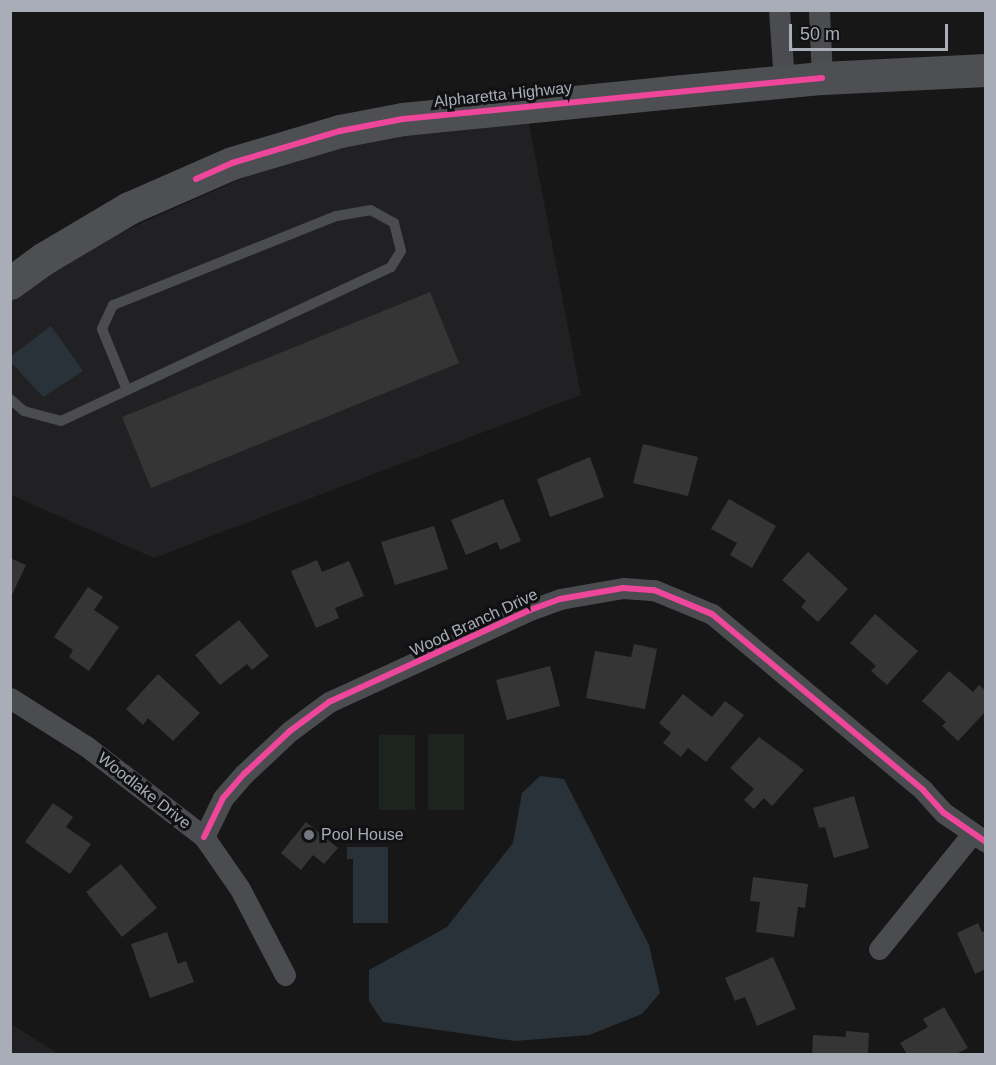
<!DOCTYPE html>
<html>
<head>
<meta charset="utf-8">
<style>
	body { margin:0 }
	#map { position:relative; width:996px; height:1065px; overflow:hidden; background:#171717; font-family:Arial,sans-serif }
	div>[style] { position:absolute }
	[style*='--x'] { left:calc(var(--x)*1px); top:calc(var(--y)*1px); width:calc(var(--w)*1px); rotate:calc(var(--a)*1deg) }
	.built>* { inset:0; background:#212123 }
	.green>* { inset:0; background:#1d241e }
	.water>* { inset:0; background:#2a3239 }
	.building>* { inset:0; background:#353536 }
	.lane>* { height:10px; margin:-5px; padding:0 5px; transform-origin:5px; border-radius:5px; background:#4b4c50 }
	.street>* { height:21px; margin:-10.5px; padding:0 10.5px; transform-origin:10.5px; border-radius:10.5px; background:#4b4c50 }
	.primary>* { height:33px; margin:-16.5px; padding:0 16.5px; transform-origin:16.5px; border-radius:16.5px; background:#4d4f52 }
	.cycleway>* { height:6px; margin:-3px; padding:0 3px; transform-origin:3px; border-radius:3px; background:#ed469a }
	.dots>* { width:16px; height:16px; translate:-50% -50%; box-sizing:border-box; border:3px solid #111113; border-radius:50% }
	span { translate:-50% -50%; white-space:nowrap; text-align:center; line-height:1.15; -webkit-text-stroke:6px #111113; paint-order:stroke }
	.street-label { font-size:16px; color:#a8adb8 }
	.poi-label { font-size:16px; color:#a8adb8 }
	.left { translate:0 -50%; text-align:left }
	.frame { position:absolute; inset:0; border:12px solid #a8adb8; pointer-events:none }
	.scale { position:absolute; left:789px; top:24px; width:159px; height:27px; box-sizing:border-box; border:3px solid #a8adb8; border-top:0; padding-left:8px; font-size:18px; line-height:21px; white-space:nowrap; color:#a8adb8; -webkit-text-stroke:4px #111113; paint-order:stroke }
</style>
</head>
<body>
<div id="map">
	<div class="built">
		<div style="clip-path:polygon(524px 98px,581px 395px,154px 558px,11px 495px,10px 282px,334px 137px)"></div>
		<div style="clip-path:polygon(10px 1024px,11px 1024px,59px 1054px,11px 1054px)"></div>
	</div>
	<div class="green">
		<div style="clip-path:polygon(428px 734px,464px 734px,464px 810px,428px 810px)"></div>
		<div style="clip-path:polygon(379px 735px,415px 735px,415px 810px,379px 810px)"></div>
	</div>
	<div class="water">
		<div style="clip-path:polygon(51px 326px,83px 371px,43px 397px,11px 362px,11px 356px)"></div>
		<div style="clip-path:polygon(540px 776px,564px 779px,649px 945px,660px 993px,642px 1014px,589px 1035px,515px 1041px,383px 1022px,369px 1001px,369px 970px,447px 927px,513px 843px,522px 793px)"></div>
		<div style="clip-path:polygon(347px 847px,388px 847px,388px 923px,353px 923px,353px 859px,347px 859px)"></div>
	</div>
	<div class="building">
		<div style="clip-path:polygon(430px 292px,459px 363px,151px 488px,122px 417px)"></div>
		<div style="clip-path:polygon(643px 444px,698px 457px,688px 496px,633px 483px)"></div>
		<div style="clip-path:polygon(590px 457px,604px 497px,550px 517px,537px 479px)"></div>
		<div style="clip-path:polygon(503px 499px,521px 541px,500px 550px,497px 542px,466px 555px,451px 520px)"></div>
		<div style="clip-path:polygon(729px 499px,776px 526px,752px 568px,730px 555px,737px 543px,711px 529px)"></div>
		<div style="clip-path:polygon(434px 526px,448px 569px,395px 585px,381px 542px)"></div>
		<div style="clip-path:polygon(808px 552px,848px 589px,818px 622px,801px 607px,806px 601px,782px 580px)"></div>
		<div style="clip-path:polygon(10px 558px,26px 565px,10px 599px)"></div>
		<div style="clip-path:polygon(317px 560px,322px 572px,349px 561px,364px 596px,335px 608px,339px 618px,316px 628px,291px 571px)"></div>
		<div style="clip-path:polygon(88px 587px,103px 597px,94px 610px,119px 627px,89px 671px,69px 657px,73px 650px,54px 637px)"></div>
		<div style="clip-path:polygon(875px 614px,918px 651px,887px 685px,871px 671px,876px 666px,850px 643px)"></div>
		<div style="clip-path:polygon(239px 620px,269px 656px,252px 670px,247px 664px,220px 685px,195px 655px)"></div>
		<div style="clip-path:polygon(634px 644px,657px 649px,645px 709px,586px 698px,595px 651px,631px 657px)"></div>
		<div style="clip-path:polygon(550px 666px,560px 706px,507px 720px,496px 680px)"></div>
		<div style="clip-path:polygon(949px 671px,973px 692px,979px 685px,986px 691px,986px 711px,958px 741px,942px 726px,946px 722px,922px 701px)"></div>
		<div style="clip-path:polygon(158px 674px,200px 713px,173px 741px,148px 718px,143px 725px,126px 709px)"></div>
		<div style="clip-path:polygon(683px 694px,712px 717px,725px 701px,744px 715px,706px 762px,688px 748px,681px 757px,663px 743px,671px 733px,659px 723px)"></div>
		<div style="clip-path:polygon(759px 737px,804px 770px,772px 806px,764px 798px,754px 809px,744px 800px,754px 789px,730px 768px)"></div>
		<div style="clip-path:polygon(854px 796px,869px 848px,834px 858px,825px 827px,819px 828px,813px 808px)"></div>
		<div style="clip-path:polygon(53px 803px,73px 817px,66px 827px,91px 844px,70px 874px,25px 842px)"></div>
		<div style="clip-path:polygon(306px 822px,338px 848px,324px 864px,313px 855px,301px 870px,281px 853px)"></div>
		<div style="clip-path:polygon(121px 864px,157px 908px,122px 937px,86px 892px)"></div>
		<div style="clip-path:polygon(753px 877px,808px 884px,805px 908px,798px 907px,794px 937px,756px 932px,760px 902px,750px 901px)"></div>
		<div style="clip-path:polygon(978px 923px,982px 932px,986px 931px,986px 969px,975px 974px,957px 933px)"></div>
		<div style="clip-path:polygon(167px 932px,178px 964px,186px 961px,194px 982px,150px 998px,131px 944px)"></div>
		<div style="clip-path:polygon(773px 957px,796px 1009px,757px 1026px,745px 997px,735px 1001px,725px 978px)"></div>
		<div style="clip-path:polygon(944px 1007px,968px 1048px,956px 1054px,907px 1054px,900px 1043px,928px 1027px,923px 1019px)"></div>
		<div style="clip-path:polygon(846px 1031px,869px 1033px,868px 1054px,812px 1054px,813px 1035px,846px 1037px)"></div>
	</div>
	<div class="lane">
		<div style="--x:10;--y:399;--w:18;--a:41"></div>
		<div style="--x:24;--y:411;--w:38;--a:15"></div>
		<div style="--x:61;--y:421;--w:364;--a:-25"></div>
		<div style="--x:391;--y:267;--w:19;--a:-58"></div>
		<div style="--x:401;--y:251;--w:29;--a:-104"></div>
		<div style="--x:394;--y:223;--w:26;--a:-151"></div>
		<div style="--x:371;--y:210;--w:36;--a:170"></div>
		<div style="--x:336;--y:216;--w:240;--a:158.2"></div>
		<div style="--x:113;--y:305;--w:26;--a:115"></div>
		<div style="--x:102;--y:329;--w:66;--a:67.7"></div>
	</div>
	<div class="street">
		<div style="--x:779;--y:10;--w:72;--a:86"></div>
		<div style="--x:819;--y:10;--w:68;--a:87.5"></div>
		<div style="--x:10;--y:698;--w:90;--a:32.3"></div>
		<div style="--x:86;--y:746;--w:149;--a:37.6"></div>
		<div style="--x:204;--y:837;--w:63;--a:55.3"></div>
		<div style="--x:240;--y:889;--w:97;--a:62.4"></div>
		<div style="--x:204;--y:837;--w:43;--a:-64"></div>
		<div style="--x:223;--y:798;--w:32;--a:-49"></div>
		<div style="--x:244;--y:774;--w:63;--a:-43.1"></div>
		<div style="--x:290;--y:731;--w:49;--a:-36.6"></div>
		<div style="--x:329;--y:702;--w:221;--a:-24.6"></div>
		<div style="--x:530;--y:610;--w:32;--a:-20"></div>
		<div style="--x:560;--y:599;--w:64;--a:-9.9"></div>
		<div style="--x:623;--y:588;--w:31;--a:4"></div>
		<div style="--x:654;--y:590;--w:63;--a:22.5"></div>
		<div style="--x:712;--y:614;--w:275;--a:39.8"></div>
		<div style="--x:923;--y:790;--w:31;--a:48"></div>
		<div style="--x:944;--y:813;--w:51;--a:34.6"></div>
		<div style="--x:879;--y:949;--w:148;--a:-51"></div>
	</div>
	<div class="primary">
		<div style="--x:10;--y:283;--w:41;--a:-36"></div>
		<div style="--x:43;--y:259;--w:100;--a:-30.7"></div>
		<div style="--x:129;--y:208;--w:112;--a:-23.6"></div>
		<div style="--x:232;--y:163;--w:113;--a:-16.5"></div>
		<div style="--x:340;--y:131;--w:64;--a:-10.8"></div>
		<div style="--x:403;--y:119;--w:260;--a:-5.7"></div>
		<div style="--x:662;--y:93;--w:161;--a:-5.4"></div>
		<div style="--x:822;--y:78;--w:164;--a:-2.8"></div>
	</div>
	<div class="cycleway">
		<div style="--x:196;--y:179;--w:39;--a:-24"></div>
		<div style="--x:232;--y:163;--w:113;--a:-16.5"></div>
		<div style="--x:340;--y:131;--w:64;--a:-10.8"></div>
		<div style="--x:403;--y:119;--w:421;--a:-5.6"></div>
		<div style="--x:204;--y:837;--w:43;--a:-64"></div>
		<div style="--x:223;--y:798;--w:32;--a:-49"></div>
		<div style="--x:244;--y:774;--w:63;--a:-43.1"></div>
		<div style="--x:290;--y:731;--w:49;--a:-36.6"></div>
		<div style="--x:329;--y:702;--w:221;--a:-24.6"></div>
		<div style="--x:530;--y:610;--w:32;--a:-20"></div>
		<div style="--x:560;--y:599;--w:64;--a:-9.9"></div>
		<div style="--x:623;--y:588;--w:31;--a:4"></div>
		<div style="--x:654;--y:590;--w:63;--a:22.5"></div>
		<div style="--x:712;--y:614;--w:275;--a:39.8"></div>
		<div style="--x:923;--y:790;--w:31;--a:48"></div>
		<div style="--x:944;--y:813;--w:51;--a:34.6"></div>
	</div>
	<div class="dots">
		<div style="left:309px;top:835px;background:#757880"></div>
	</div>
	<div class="street-label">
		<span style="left:503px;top:95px;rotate:-6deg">Alpharetta Highway</span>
		<span style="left:474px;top:623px;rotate:-25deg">Wood Branch Drive</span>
		<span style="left:144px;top:791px;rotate:38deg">Woodlake Drive</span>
	</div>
	<div class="poi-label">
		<span class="left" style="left:321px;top:835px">Pool House</span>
	</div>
	<div class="frame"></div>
	<div class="scale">50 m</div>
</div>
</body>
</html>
